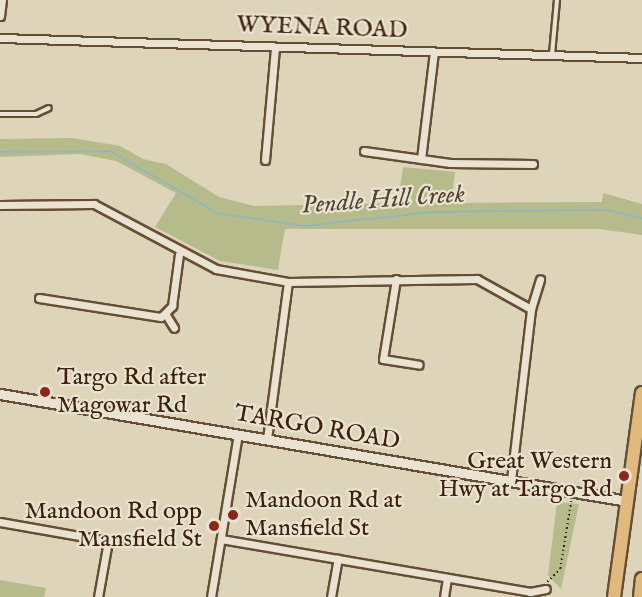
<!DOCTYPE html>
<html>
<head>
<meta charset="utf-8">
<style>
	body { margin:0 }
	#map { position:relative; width:642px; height:597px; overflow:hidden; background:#ded4b9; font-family:"IM FELL English",serif }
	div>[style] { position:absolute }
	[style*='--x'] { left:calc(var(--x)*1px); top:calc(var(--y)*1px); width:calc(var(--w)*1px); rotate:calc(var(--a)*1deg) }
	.green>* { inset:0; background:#b6bb8b }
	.stream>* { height:2px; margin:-1px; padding:0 1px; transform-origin:1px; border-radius:1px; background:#94b7b5 }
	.path>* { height:1.5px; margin-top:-0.75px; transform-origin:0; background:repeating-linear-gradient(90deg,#3d2108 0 1.5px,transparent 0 4.5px) }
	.roads { filter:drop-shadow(2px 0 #654e34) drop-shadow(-2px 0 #654e34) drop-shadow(0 2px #654e34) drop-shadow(0 -2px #654e34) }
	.service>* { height:4px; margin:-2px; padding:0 2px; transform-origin:2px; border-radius:2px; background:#eae3d2 }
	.minor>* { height:7px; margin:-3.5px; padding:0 3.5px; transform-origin:3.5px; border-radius:3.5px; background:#eae3d2 }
	.tertiary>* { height:9px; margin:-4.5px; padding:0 4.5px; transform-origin:4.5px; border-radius:4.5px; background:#eae3d2 }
	.trunk>* { height:12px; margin:-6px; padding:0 6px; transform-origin:6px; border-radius:6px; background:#dfba7c }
	.dots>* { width:16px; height:16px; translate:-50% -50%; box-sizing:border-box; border:3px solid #eae3d2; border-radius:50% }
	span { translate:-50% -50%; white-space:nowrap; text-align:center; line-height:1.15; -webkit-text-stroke:4.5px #eae3d2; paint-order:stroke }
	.street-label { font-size:24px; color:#3d2108 }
	.poi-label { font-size:24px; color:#3d2108 }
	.left { translate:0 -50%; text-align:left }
	.right { translate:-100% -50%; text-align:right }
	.water-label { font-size:26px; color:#534633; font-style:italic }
</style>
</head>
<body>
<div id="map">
	<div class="green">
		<div style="clip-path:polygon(72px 138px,120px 146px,143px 159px,166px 164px,219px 197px,254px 206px,398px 203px,403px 167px,455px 172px,451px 203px,602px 202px,603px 193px,642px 204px,642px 235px,599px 229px,285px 229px,278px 270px,220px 261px,155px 227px,176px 193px,116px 161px,80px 154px,0 157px,0 139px)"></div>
		<div style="clip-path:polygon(557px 502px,579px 504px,561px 589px,548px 575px)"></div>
		<div style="clip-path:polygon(0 580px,46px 588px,44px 597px,0 597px)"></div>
	</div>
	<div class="stream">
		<div style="--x:0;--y:152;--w:110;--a:-0.5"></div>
		<div style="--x:110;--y:151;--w:124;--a:30.1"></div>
		<div style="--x:217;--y:213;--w:88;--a:8.5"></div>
		<div style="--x:304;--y:226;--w:128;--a:-6.3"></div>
		<div style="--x:431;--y:212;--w:175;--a:-0.7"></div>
		<div style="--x:606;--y:210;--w:37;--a:13"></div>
	</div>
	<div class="path">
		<div style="--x:547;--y:582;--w:18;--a:-45"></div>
		<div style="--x:560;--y:569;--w:69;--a:-80.8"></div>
	</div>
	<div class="roads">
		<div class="service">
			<div style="--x:552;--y:54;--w:54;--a:-84.7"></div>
			<div style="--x:0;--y:114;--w:36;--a:0"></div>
			<div style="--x:36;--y:114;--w:14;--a:-25"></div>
		</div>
		<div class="minor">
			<div style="--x:0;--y:16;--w:16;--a:-83"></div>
			<div style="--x:0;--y:38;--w:642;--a:1.78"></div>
			<div style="--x:364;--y:151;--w:87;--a:7.9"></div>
			<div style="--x:450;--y:163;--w:83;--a:0.7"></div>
			<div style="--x:421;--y:159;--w:108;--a:-83.1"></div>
			<div style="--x:265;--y:160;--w:113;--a:-84.9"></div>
			<div style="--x:0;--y:205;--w:94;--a:-0.6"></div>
			<div style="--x:94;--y:204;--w:138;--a:28"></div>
			<div style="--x:216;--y:269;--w:73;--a:10.2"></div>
			<div style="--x:288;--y:282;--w:189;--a:-0.9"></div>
			<div style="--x:477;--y:279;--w:62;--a:29.1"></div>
			<div style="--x:396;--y:279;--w:81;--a:99.2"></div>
			<div style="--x:383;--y:359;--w:36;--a:9"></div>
			<div style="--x:39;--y:298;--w:123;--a:8.9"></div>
			<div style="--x:161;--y:317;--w:16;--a:-45"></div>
			<div style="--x:172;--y:306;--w:52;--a:-82.3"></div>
			<div style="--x:166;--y:315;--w:15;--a:58"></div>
			<div style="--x:267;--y:439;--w:158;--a:-82.4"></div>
			<div style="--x:511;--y:480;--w:172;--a:-83.3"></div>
			<div style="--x:531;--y:309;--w:31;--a:-73"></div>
			<div style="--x:0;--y:522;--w:110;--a:10"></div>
			<div style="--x:108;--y:541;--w:57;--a:100.1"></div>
			<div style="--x:221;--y:539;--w:314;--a:9.7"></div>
			<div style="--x:530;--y:592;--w:16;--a:-11"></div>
			<div style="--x:211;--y:597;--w:165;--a:-80.6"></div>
			<div style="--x:331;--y:597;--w:39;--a:-80"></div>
			<div style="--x:444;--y:597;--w:19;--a:-81"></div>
		</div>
		<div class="tertiary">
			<div style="--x:0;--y:394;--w:636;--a:9.68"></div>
		</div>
		<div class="trunk">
			<div style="--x:614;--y:597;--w:206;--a:-82.2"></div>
			<div style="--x:640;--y:597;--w:18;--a:-84"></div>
		</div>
	</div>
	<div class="dots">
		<div style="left:45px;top:392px;background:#8f2418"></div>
		<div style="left:624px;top:476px;background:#8f2418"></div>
		<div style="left:233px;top:515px;background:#8f2418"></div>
		<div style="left:214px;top:526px;background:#8f2418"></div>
	</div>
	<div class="street-label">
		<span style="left:322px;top:28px;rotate:2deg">WYENA ROAD</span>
		<span style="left:317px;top:428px;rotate:10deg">TARGO ROAD</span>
	</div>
	<div class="poi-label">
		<span class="left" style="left:57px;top:392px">Targo Rd after<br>Magowar Rd</span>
		<span class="right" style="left:612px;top:476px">Great Western<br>Hwy at Targo Rd</span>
		<span class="left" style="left:245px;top:515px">Mandoon Rd at<br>Mansfield St</span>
		<span class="right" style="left:202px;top:526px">Mandoon Rd opp<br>Mansfield St</span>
	</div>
	<div class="water-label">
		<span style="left:383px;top:200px;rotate:-4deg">Pendle Hill Creek</span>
	</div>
</div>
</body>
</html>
